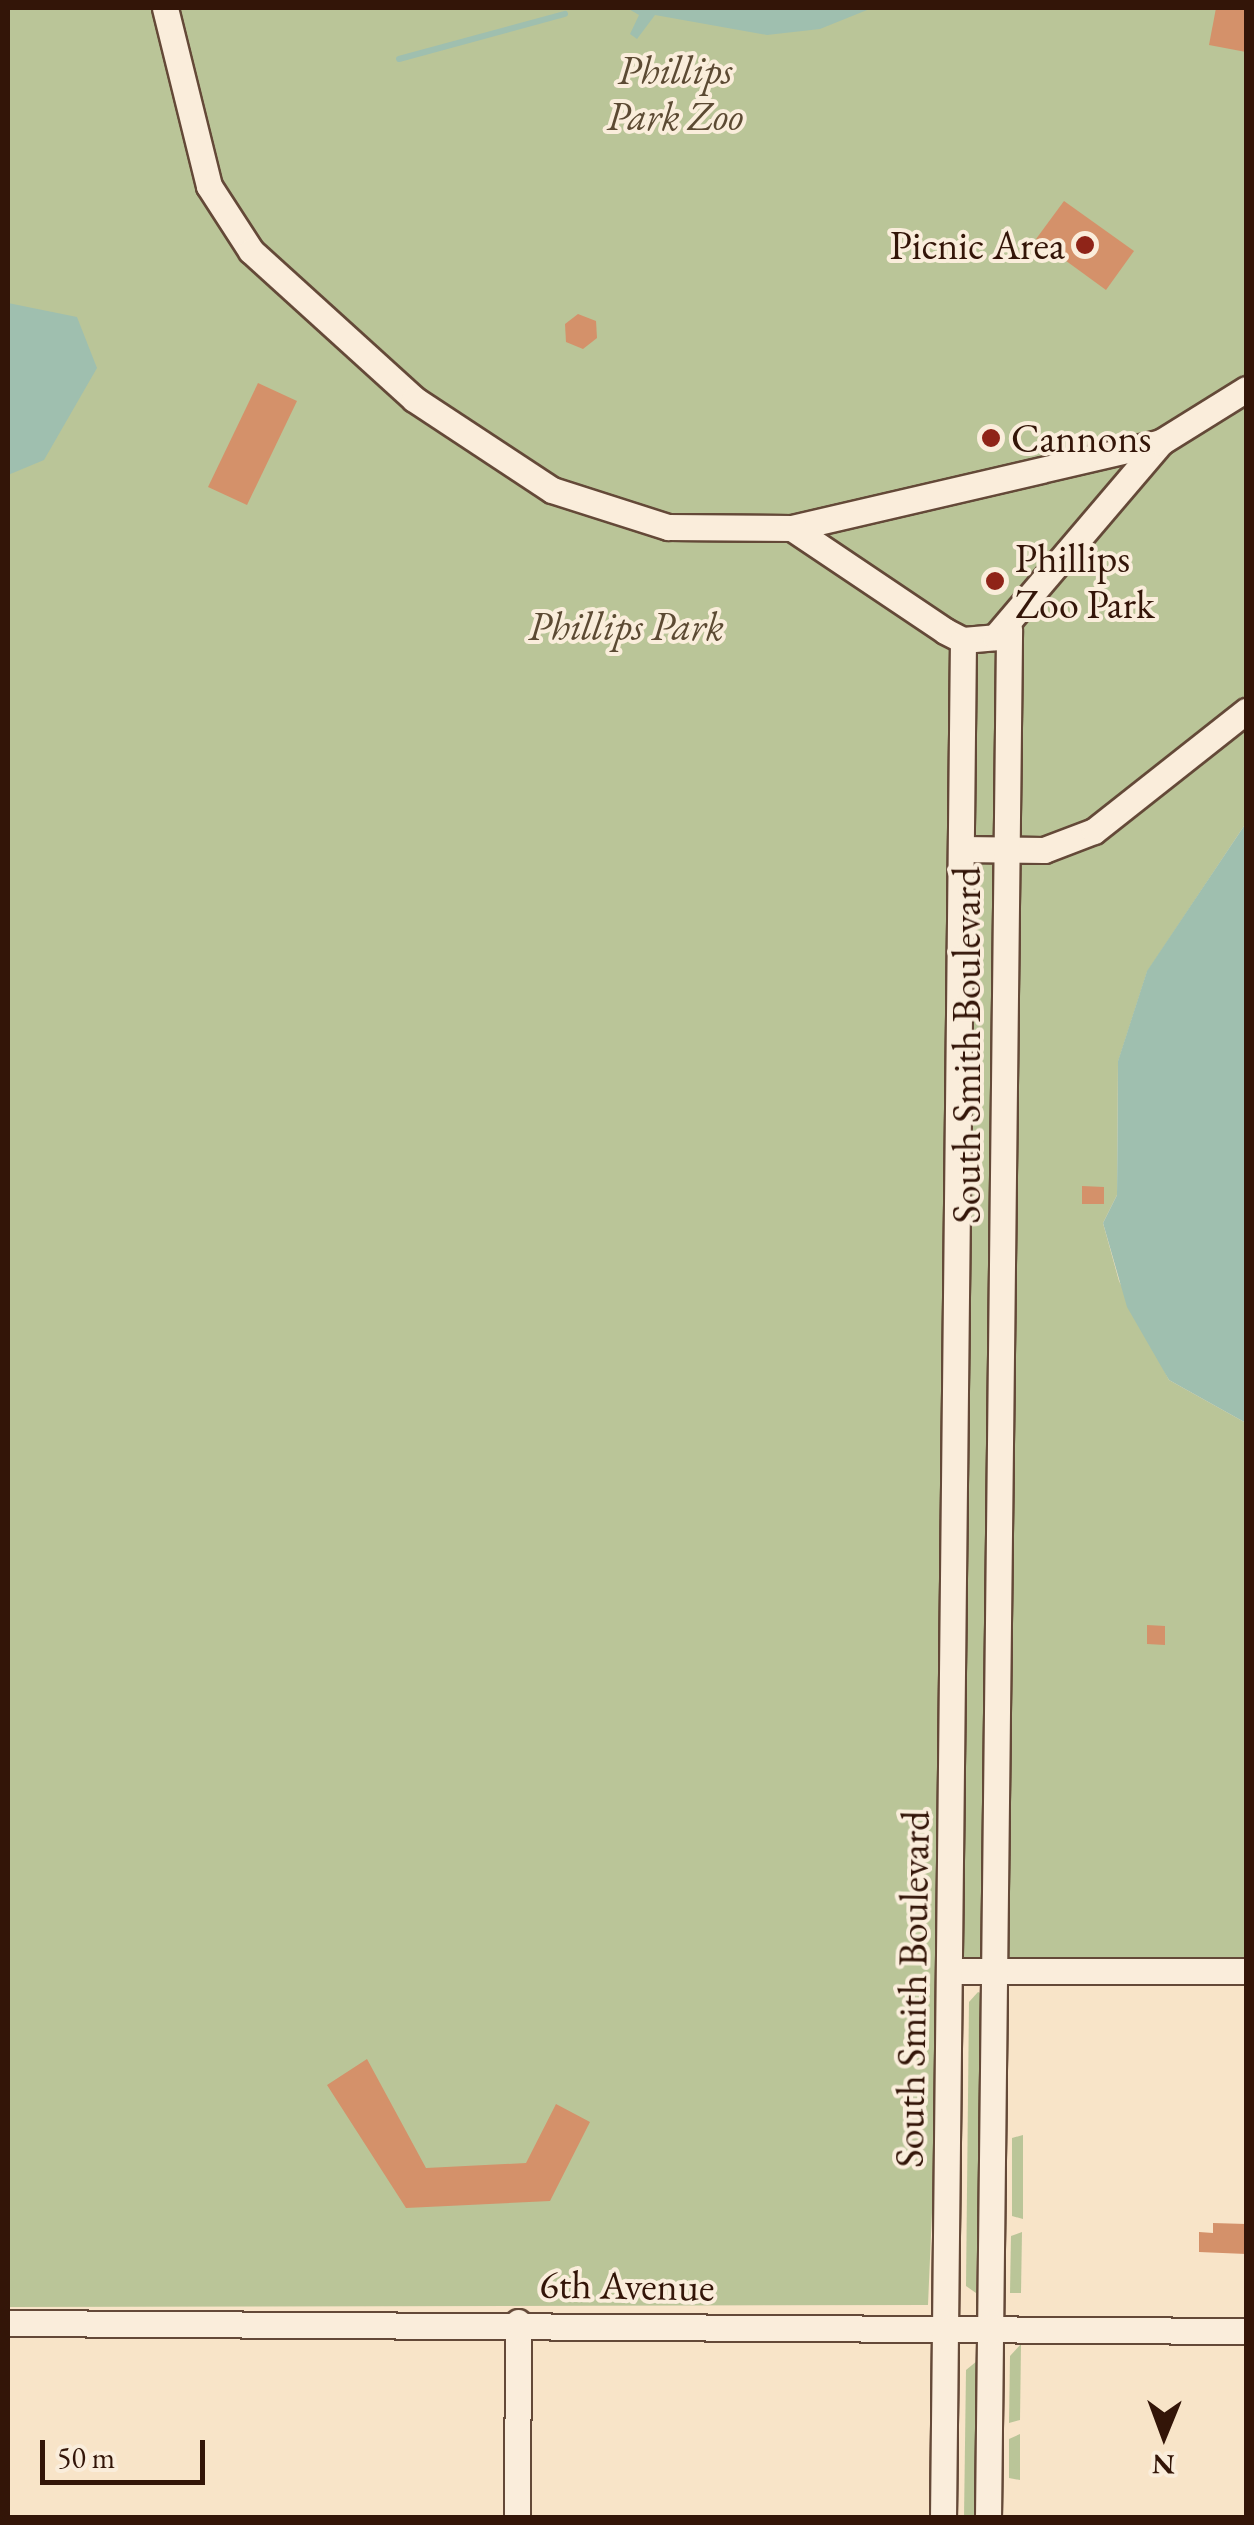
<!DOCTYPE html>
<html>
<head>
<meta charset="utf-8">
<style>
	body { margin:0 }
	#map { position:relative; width:1254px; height:2525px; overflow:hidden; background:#f8e4c8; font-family:"EB Garamond",serif }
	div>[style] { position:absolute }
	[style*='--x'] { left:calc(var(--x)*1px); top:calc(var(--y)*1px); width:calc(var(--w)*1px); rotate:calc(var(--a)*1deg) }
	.green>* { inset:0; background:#bac598 }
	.water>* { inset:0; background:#9fbfaf }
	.stream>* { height:6px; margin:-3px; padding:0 3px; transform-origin:3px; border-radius:3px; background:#9fbfaf }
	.building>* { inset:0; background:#d4916a }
	.roads { filter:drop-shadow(2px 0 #644938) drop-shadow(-2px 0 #644938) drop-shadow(0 2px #644938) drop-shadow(0 -2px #644938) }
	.minor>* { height:25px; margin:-12.5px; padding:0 12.5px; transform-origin:12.5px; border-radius:12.5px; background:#faeddb }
	.dots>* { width:28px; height:28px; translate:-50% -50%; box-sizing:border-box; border:5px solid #faeddb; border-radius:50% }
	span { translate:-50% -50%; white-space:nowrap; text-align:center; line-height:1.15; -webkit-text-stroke:8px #faeddb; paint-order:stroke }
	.park-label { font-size:40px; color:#5c4a33; font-style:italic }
	.poi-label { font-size:40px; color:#331508 }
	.right { translate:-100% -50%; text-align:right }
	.left { translate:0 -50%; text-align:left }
	.street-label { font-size:40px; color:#331508 }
	.frame { position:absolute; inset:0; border:10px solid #331508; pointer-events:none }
	.north { position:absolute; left:1114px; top:2385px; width:100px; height:100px; -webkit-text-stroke:8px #faeddb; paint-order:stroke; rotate:181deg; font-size:28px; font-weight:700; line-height:40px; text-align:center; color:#331508 }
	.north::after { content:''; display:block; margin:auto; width:35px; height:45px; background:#331508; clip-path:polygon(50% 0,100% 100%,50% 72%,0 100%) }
	.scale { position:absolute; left:40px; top:2440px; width:165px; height:45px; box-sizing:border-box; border:5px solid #331508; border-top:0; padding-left:12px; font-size:30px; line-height:35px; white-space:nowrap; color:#331508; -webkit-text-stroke:8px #faeddb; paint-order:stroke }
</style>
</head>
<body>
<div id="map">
	<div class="green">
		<div style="clip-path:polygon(8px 8px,1246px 8px,1246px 823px,1147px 972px,1118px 1062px,1117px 1195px,1103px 1223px,1119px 1281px,1169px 1380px,1246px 1423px,1246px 1960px,943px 1958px,928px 2305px,8px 2307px)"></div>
		<div style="clip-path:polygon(978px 1992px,983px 1994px,976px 2293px,966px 2286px,969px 2002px)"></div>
		<div style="clip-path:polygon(1023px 2135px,1023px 2219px,1012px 2216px,1012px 2138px)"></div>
		<div style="clip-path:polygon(1022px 2232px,1021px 2293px,1010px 2293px,1011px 2236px)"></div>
		<div style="clip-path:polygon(1021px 2344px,1020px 2420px,1009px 2423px,1010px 2356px)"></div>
		<div style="clip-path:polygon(977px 2361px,981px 2517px,964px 2518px,966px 2370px)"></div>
		<div style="clip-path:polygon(1020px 2434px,1020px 2480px,1009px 2478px,1009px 2439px)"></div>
	</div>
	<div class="water">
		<div style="clip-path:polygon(627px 8px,872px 8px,820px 29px,767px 35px,655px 15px,637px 39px,630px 34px,639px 15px)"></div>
		<div style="clip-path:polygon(8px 303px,77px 317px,97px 368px,44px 460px,8px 475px)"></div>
		<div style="clip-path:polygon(1246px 823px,1246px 1423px,1169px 1380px,1127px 1307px,1103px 1223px,1117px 1195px,1118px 1061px,1147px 971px)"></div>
	</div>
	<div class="stream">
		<div style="--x:399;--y:59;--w:172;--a:-15.2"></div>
	</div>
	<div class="building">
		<div style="clip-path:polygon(1216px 8px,1246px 8px,1246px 52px,1209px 45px)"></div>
		<div style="clip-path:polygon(1064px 201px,1134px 251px,1106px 290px,1036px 239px)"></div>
		<div style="clip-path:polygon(578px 314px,596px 321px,597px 338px,583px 349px,566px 342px,565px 324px)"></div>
		<div style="clip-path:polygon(258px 383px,297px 401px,247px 505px,208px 487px)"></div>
		<div style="clip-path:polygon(1082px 1186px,1104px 1187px,1104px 1204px,1082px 1204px)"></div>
		<div style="clip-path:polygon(1147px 1625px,1165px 1626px,1165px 1645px,1147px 1644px)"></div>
		<div style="clip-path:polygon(367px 2059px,426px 2168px,526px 2163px,556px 2104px,590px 2122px,550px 2201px,406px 2208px,327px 2085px)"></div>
		<div style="clip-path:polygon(1213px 2223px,1246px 2224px,1246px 2254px,1199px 2252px,1199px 2232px,1213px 2233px)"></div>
	</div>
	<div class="roads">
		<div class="minor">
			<div style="--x:165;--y:8;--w:183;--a:76.1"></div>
			<div style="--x:209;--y:186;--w:77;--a:57.1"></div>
			<div style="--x:251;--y:251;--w:220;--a:42.2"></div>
			<div style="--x:414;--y:399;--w:165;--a:33.4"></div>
			<div style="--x:552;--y:490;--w:122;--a:17.7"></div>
			<div style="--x:668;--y:527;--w:124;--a:0.5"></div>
			<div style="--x:792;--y:528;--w:379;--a:-13.1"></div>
			<div style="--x:792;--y:528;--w:184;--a:33.9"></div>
			<div style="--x:945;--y:631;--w:20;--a:27"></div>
			<div style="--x:963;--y:640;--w:32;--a:-5"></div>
			<div style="--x:995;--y:637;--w:256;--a:-49.6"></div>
			<div style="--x:1161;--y:442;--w:100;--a:-31.9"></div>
			<div style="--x:961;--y:849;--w:83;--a:0.7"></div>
			<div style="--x:1044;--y:850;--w:53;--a:-20.8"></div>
			<div style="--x:1094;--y:831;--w:194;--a:-38.3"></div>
			<div style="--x:950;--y:1971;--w:296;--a:0"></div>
			<div style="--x:8;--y:2323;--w:1238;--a:0.37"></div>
			<div style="--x:517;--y:2518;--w:196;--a:-89.7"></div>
			<div style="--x:943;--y:2518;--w:1878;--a:-89.39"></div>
			<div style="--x:988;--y:2518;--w:1889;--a:-89.36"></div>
		</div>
	</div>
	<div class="dots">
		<div style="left:1085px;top:245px;background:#8f2418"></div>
		<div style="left:991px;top:438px;background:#8f2418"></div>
		<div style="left:995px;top:581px;background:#8f2418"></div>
	</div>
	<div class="park-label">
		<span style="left:675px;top:93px">Phillips<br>Park Zoo</span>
		<span style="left:626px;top:626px">Phillips Park</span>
	</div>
	<div class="poi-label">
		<span class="right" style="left:1065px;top:245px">Picnic Area</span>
		<span class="left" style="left:1011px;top:438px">Cannons</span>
		<span class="left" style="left:1015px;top:581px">Phillips<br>Zoo Park</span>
	</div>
	<div class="street-label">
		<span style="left:966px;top:1045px;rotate:-90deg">South Smith Boulevard</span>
		<span style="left:912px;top:1989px;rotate:-89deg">South Smith Boulevard</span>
		<span style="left:627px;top:2285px;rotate:1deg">6th Avenue</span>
	</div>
	<div class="frame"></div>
	<div class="north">N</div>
	<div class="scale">50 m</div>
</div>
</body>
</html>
